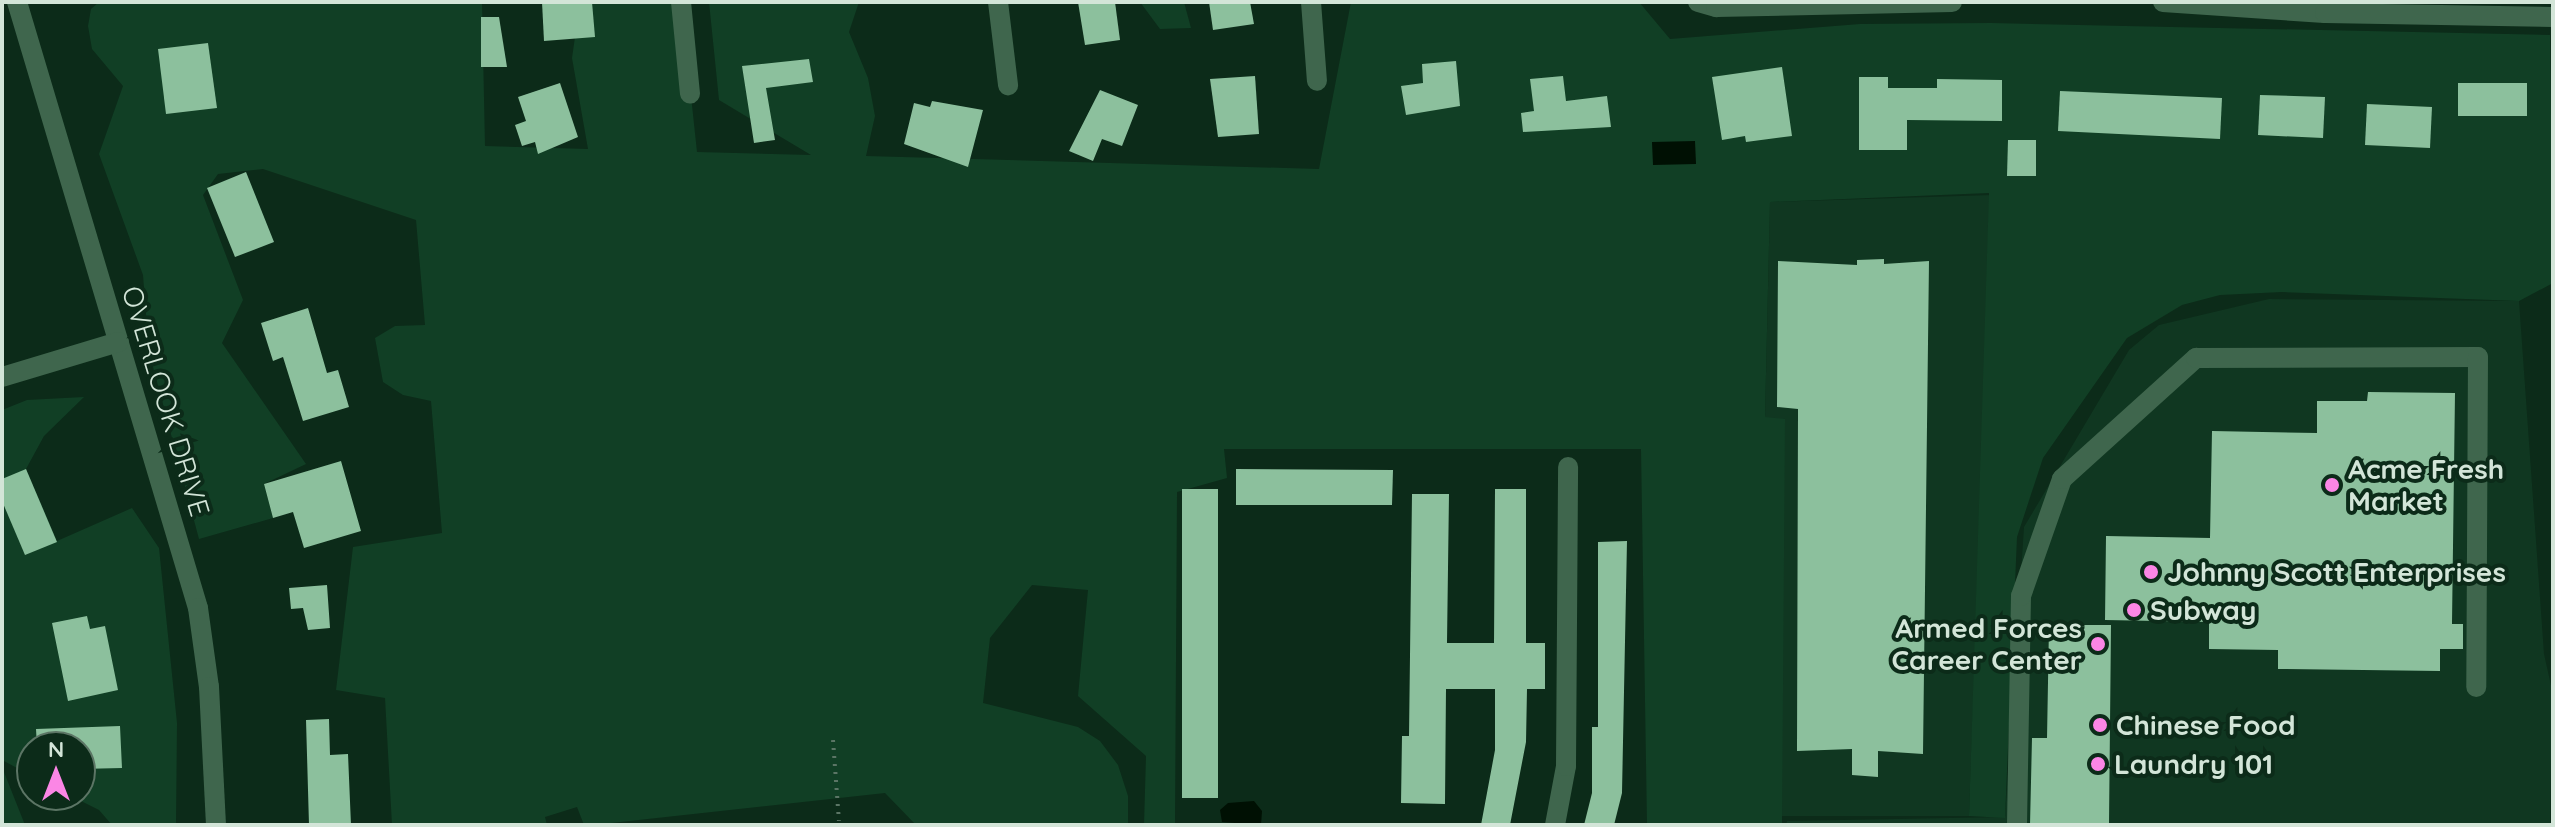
<!DOCTYPE html>
<html>
<head>
<meta charset="utf-8">
<style>
	body { margin:0 }
	#map { position:relative; width:2555px; height:827px; overflow:hidden; background:#0c2b19; font-family:Quicksand,sans-serif }
	div>[style] { position:absolute }
	[style*='--x'] { left:calc(var(--x)*1px); top:calc(var(--y)*1px); width:calc(var(--w)*1px); rotate:calc(var(--a)*1deg) }
	.built>* { inset:0; background:#103721 }
	.green>* { inset:0; background:#113f25 }
	.water>* { inset:0; background:#001003 }
	.building>* { inset:0; background:#8cc09d }
	.path>* { height:4px; margin-top:-2px; transform-origin:0; background:repeating-linear-gradient(90deg,#5b7565 0 2px,transparent 0 8px) }
	.minor>* { height:20px; margin:-10px; padding:0 10px; transform-origin:10px; border-radius:10px; background:#3f664d }
	.dots>* { width:22px; height:22px; translate:-50% -50%; box-sizing:border-box; border:4px solid #0c2b19; border-radius:50% }
	span { translate:-50% -50%; white-space:nowrap; text-align:center; line-height:1.15; -webkit-text-stroke:8px #0c2b19; paint-order:stroke }
	.street-label { font-size:28px; color:#d3e5d8 }
	.poi-label { font-size:28px; color:#d3e5d8; font-weight:700 }
	.left { translate:0 -50%; text-align:left }
	.right { translate:-100% -50%; text-align:right }
	.frame { position:absolute; inset:0; border:4px solid #d3e5d8; pointer-events:none }
	.north { position:absolute; left:16px; top:731px; width:80px; height:80px; box-sizing:border-box; background:#0c2b19; border:2px solid #5c7565; border-radius:50%; rotate:0deg; font-size:22px; font-weight:700; line-height:32px; text-align:center; color:#d3e5d8 }
	.north::after { content:''; display:block; margin:auto; width:28px; height:36px; background:#fb86e5; clip-path:polygon(50% 0,100% 100%,50% 72%,0 100%) }
</style>
</head>
<body>
<div id="map">
	<div class="built">
		<div style="clip-path:polygon(1992px 195px,1969px 816px,1782px 816px,1765px 417px,1770px 202px)"></div>
		<div style="clip-path:polygon(2269px 299px,2519px 301px,2544px 654px,2552px 690px,2550px 825px,1786px 825px,1787px 821px,2005px 817px,2024px 527px,2129px 350px,2159px 325px)"></div>
	</div>
	<div class="green">
		<div style="clip-path:polygon(99px 2px,482px 2px,485px 146px,588px 149px,572px 58px,580px 2px,681px 2px,697px 152px,811px 155px,719px 100px,709px 2px,859px 2px,849px 32px,868px 78px,875px 116px,866px 156px,1319px 169px,1351px 2px,1639px 2px,1670px 39px,1860px 24px,1991px 23px,2550px 35px,2553px 283px,2519px 301px,2282px 292px,2220px 295px,2182px 305px,2127px 338px,2043px 458px,2017px 537px,2005px 818px,1969px 816px,1989px 193px,1770px 202px,1765px 417px,1785px 419px,1782px 825px,1647px 825px,1641px 449px,1224px 449px,1227px 478px,1177px 492px,1175px 825px,1144px 825px,1146px 756px,1078px 696px,1088px 590px,1032px 585px,990px 638px,983px 703px,1078px 727px,1100px 741px,1118px 765px,1128px 796px,1128px 825px,916px 825px,885px 793px,593px 825px,584px 825px,577px 807px,545px 817px,547px 825px,392px 825px,385px 698px,336px 690px,353px 547px,442px 533px,431px 401px,403px 395px,383px 382px,375px 338px,395px 326px,425px 325px,416px 220px,263px 169px,218px 174px,203px 195px,243px 300px,222px 343px,306px 464px,264px 484px,273px 518px,199px 539px,149px 352px,143px 275px,99px 154px,123px 86px,92px 49px,88px 26px,91px 9px)"></div>
		<div style="clip-path:polygon(1140px 2px,1184px 2px,1191px 28px,1160px 29px)"></div>
		<div style="clip-path:polygon(84px 397px,44px 436px,26px 469px,57px 541px,132px 508px,159px 548px,177px 723px,176px 825px,112px 825px,99px 810px,69px 795px,80px 795px,80px 747px,32px 747px,32px 776px,2px 760px,2px 410px,27px 400px)"></div>
		<div style="clip-path:polygon(2px 767px,25px 825px,2px 825px)"></div>
	</div>
	<div class="water">
		<div style="clip-path:polygon(1695px 141px,1696px 164px,1653px 165px,1652px 142px)"></div>
		<div style="clip-path:polygon(1254px 801px,1262px 811px,1261px 825px,1222px 822px,1220px 810px,1228px 803px)"></div>
	</div>
	<div class="building">
		<div style="clip-path:polygon(542px 2px,592px 2px,595px 37px,544px 41px)"></div>
		<div style="clip-path:polygon(1078px 2px,1115px 2px,1120px 40px,1085px 45px)"></div>
		<div style="clip-path:polygon(1209px 2px,1250px 2px,1254px 24px,1213px 30px)"></div>
		<div style="clip-path:polygon(481px 17px,499px 17px,507px 67px,481px 67px)"></div>
		<div style="clip-path:polygon(208px 43px,217px 108px,166px 114px,158px 49px)"></div>
		<div style="clip-path:polygon(809px 59px,813px 82px,766px 88px,775px 140px,754px 143px,742px 66px)"></div>
		<div style="clip-path:polygon(1456px 61px,1460px 106px,1406px 115px,1401px 86px,1423px 83px,1422px 64px)"></div>
		<div style="clip-path:polygon(1782px 67px,1792px 136px,1746px 142px,1745px 136px,1722px 140px,1712px 77px)"></div>
		<div style="clip-path:polygon(1255px 76px,1259px 134px,1218px 137px,1210px 79px)"></div>
		<div style="clip-path:polygon(1563px 76px,1566px 101px,1607px 96px,1611px 127px,1523px 132px,1521px 113px,1534px 111px,1530px 79px)"></div>
		<div style="clip-path:polygon(1859px 77px,1888px 77px,1888px 88px,1937px 88px,1937px 79px,2002px 80px,2002px 121px,1907px 120px,1907px 150px,1859px 150px)"></div>
		<div style="clip-path:polygon(560px 83px,578px 137px,538px 154px,535px 142px,522px 146px,515px 125px,526px 121px,518px 97px)"></div>
		<div style="clip-path:polygon(2458px 83px,2527px 83px,2527px 116px,2458px 116px)"></div>
		<div style="clip-path:polygon(1100px 90px,1138px 105px,1122px 146px,1102px 139px,1093px 161px,1069px 151px)"></div>
		<div style="clip-path:polygon(2060px 91px,2222px 98px,2220px 139px,2058px 131px)"></div>
		<div style="clip-path:polygon(2260px 95px,2325px 97px,2323px 138px,2258px 135px)"></div>
		<div style="clip-path:polygon(932px 101px,983px 110px,968px 167px,904px 144px,914px 103px,930px 107px)"></div>
		<div style="clip-path:polygon(2367px 104px,2432px 107px,2430px 148px,2365px 145px)"></div>
		<div style="clip-path:polygon(2008px 140px,2036px 140px,2036px 176px,2007px 176px)"></div>
		<div style="clip-path:polygon(246px 172px,274px 242px,235px 257px,207px 188px)"></div>
		<div style="clip-path:polygon(1884px 259px,1884px 264px,1929px 261px,1923px 754px,1878px 751px,1878px 777px,1852px 775px,1852px 749px,1797px 751px,1798px 409px,1777px 407px,1778px 261px,1857px 265px,1857px 260px)"></div>
		<div style="clip-path:polygon(308px 308px,327px 373px,338px 370px,349px 407px,303px 421px,283px 357px,273px 361px,261px 323px)"></div>
		<div style="clip-path:polygon(2368px 392px,2455px 393px,2452px 624px,2463px 624px,2463px 649px,2440px 649px,2440px 671px,2278px 669px,2278px 650px,2209px 649px,2209px 622px,2105px 620px,2106px 536px,2210px 538px,2212px 431px,2317px 433px,2317px 401px,2367px 401px)"></div>
		<div style="clip-path:polygon(341px 461px,361px 531px,304px 548px,293px 512px,273px 518px,264px 484px)"></div>
		<div style="clip-path:polygon(26px 469px,57px 542px,25px 555px,2px 501px,2px 479px)"></div>
		<div style="clip-path:polygon(1236px 469px,1393px 470px,1392px 505px,1236px 505px)"></div>
		<div style="clip-path:polygon(1182px 489px,1218px 489px,1218px 798px,1182px 798px)"></div>
		<div style="clip-path:polygon(1495px 489px,1526px 489px,1526px 643px,1545px 643px,1545px 689px,1527px 689px,1526px 742px,1510px 825px,1481px 825px,1495px 750px,1495px 689px,1446px 689px,1445px 804px,1401px 803px,1402px 736px,1409px 736px,1412px 494px,1449px 494px,1447px 643px,1494px 643px)"></div>
		<div style="clip-path:polygon(1627px 541px,1622px 793px,1614px 825px,1584px 825px,1592px 793px,1592px 727px,1598px 727px,1598px 542px)"></div>
		<div style="clip-path:polygon(327px 585px,330px 628px,308px 630px,303px 608px,291px 609px,289px 588px)"></div>
		<div style="clip-path:polygon(87px 616px,90px 629px,105px 626px,118px 690px,68px 701px,52px 623px)"></div>
		<div style="clip-path:polygon(2049px 625px,2111px 625px,2109px 825px,2030px 825px,2032px 738px,2047px 738px)"></div>
		<div style="clip-path:polygon(329px 719px,330px 755px,348px 754px,351px 825px,309px 825px,306px 720px)"></div>
		<div style="clip-path:polygon(120px 726px,122px 768px,80px 769px,80px 747px,37px 747px,36px 729px)"></div>
	</div>
	<div class="path">
		<div style="--x:833;--y:740;--w:81;--a:85.8"></div>
	</div>
	<div class="minor">
		<div style="--x:17;--y:2;--w:632;--a:73.37"></div>
		<div style="--x:198;--y:608;--w:80;--a:82.1"></div>
		<div style="--x:209;--y:687;--w:138;--a:87.1"></div>
		<div style="--x:681;--y:2;--w:92;--a:84.4"></div>
		<div style="--x:998;--y:2;--w:84;--a:83.1"></div>
		<div style="--x:1311;--y:2;--w:79;--a:85.7"></div>
		<div style="--x:1698;--y:2;--w:19;--a:16"></div>
		<div style="--x:1716;--y:7;--w:236;--a:-1.2"></div>
		<div style="--x:2163;--y:2;--w:162;--a:3.9"></div>
		<div style="--x:2325;--y:13;--w:228;--a:1"></div>
		<div style="--x:2;--y:377;--w:122;--a:-16.7"></div>
		<div style="--x:1555;--y:825;--w:60;--a:-79.4"></div>
		<div style="--x:1566;--y:766;--w:299;--a:-89.6"></div>
		<div style="--x:2017;--y:825;--w:229;--a:-89"></div>
		<div style="--x:2021;--y:596;--w:124;--a:-70.7"></div>
		<div style="--x:2062;--y:479;--w:181;--a:-42.1"></div>
		<div style="--x:2196;--y:358;--w:282;--a:-0.2"></div>
		<div style="--x:2478;--y:357;--w:330;--a:90.3"></div>
	</div>
	<div class="dots">
		<div style="left:2332px;top:485px;background:#fb86e5"></div>
		<div style="left:2151px;top:572px;background:#fb86e5"></div>
		<div style="left:2134px;top:610px;background:#fb86e5"></div>
		<div style="left:2098px;top:644px;background:#fb86e5"></div>
		<div style="left:2100px;top:725px;background:#fb86e5"></div>
		<div style="left:2098px;top:764px;background:#fb86e5"></div>
	</div>
	<div class="street-label">
		<span style="left:166px;top:401px;rotate:73deg">OVERLOOK DRIVE</span>
	</div>
	<div class="poi-label">
		<span class="left" style="left:2348px;top:485px">Acme Fresh<br>Market</span>
		<span class="left" style="left:2167px;top:572px">Johnny Scott Enterprises</span>
		<span class="left" style="left:2150px;top:610px">Subway</span>
		<span class="right" style="left:2082px;top:644px">Armed Forces<br>Career Center</span>
		<span class="left" style="left:2116px;top:725px">Chinese Food</span>
		<span class="left" style="left:2114px;top:764px">Laundry 101</span>
	</div>
	<div class="frame"></div>
	<div class="north">N</div>
</div>
</body>
</html>
